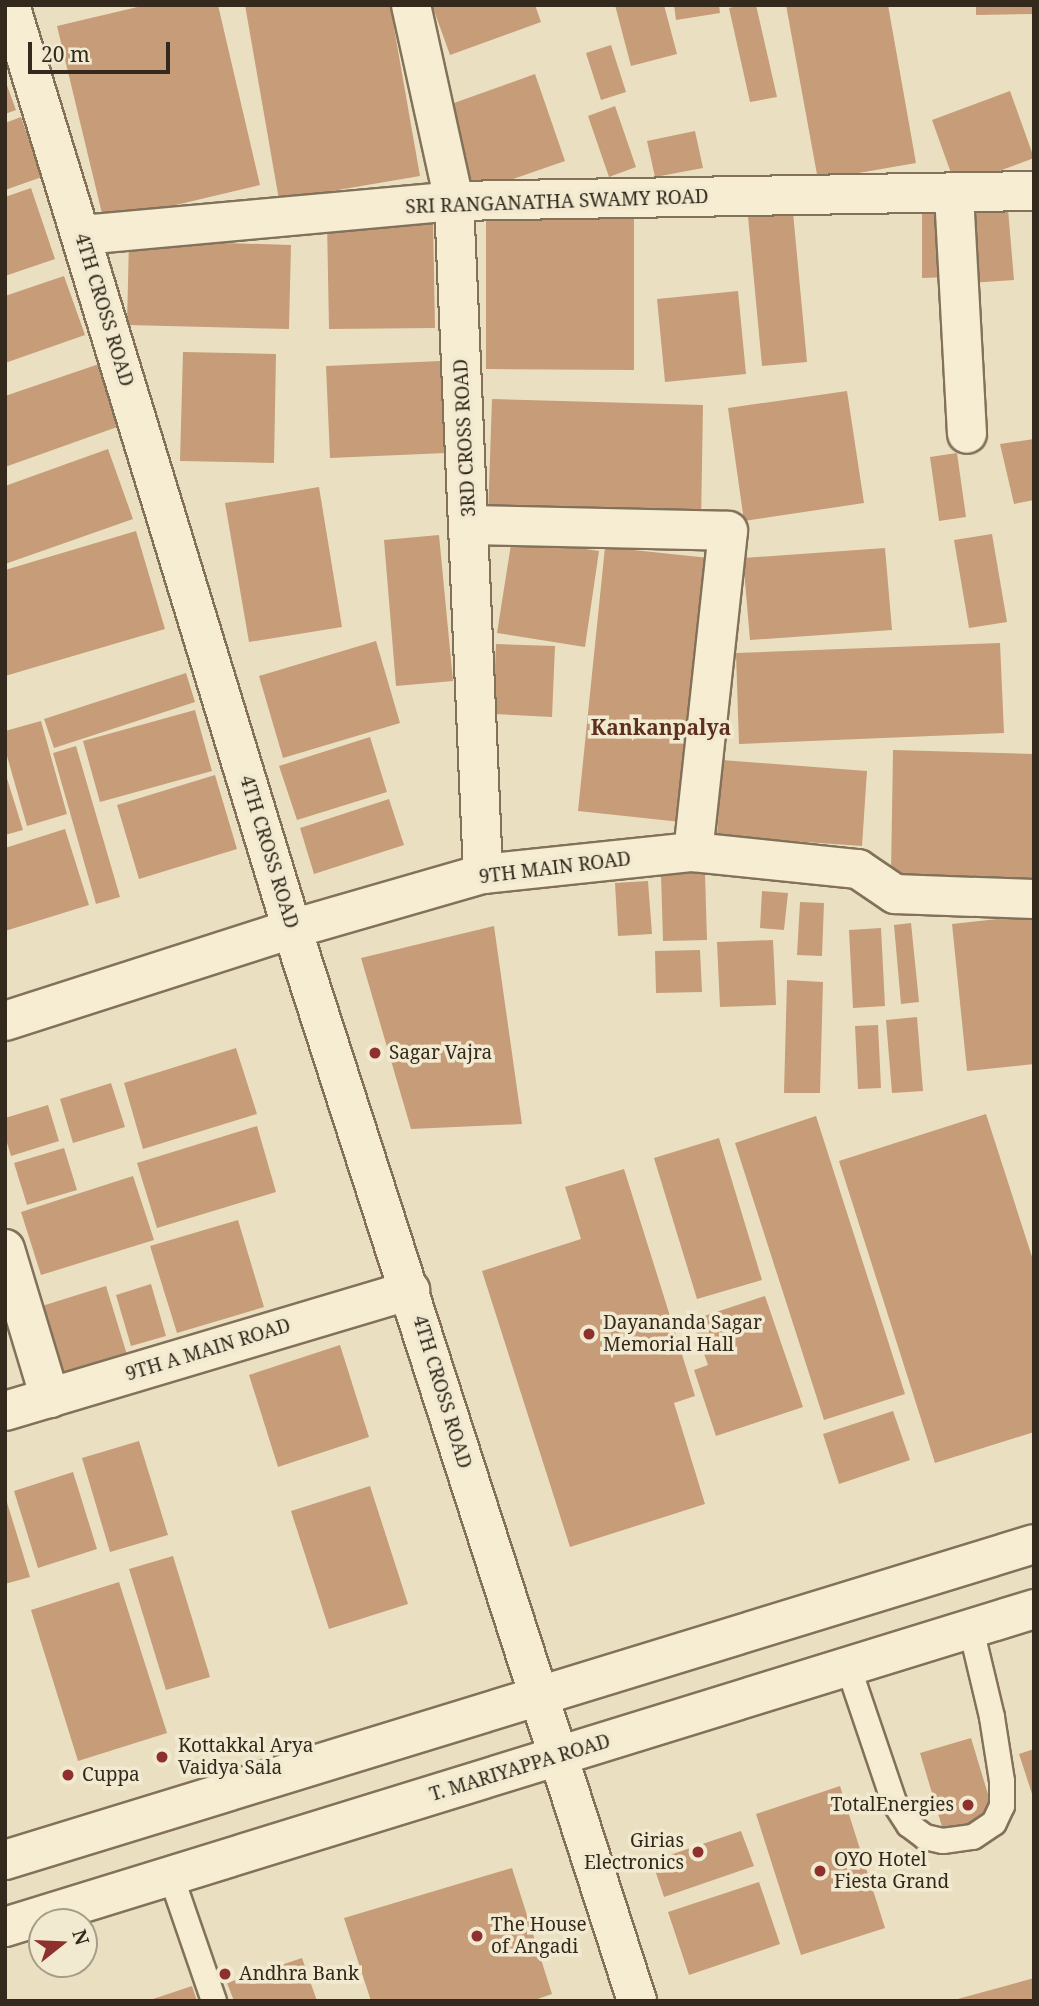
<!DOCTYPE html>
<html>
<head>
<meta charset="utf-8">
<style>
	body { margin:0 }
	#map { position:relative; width:1039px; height:2006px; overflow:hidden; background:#eae0c1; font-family:"Noto Serif",serif }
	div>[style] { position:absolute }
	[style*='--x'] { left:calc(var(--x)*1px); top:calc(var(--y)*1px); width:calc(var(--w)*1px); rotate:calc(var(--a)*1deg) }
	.building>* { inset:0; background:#c69c79 }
	.roads { filter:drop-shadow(2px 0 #83715a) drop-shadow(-2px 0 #83715a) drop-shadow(0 2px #83715a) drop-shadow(0 -2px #83715a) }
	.lane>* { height:24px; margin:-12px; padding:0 12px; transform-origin:12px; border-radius:12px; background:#f6edd3 }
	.street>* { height:38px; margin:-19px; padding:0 19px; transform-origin:19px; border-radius:19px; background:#f6edd3 }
	.secondary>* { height:38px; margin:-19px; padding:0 19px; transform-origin:19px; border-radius:19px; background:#f6edd3 }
	.dots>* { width:19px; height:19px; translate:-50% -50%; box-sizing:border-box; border:4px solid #f2ead0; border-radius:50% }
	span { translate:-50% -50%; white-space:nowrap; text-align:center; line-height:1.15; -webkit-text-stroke:7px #f2ead0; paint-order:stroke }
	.street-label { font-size:19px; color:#33291d }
	.poi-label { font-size:19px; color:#33291d }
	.left { translate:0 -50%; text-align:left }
	.right { translate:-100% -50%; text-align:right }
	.neighbourhood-label { font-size:21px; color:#5d2f20; font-weight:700 }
	.frame { position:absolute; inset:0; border:7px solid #33291d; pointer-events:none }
	.north { position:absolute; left:28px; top:1908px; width:70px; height:70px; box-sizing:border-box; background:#f2ead0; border:2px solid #a69d88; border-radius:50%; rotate:72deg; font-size:19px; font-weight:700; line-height:28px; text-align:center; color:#33291d }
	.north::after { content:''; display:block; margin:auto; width:24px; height:32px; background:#8e312e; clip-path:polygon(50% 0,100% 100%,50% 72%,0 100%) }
	.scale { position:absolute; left:28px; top:42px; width:142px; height:32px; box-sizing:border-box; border:4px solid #33291d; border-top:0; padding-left:9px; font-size:21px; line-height:24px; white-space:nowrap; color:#33291d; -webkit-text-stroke:5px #f2ead0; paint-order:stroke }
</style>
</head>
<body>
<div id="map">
	<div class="building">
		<div style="clip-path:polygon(146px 5px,218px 5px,260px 185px,104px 222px,57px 26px)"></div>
		<div style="clip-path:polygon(245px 5px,390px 5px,420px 176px,279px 200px)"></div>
		<div style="clip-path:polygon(432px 5px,535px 5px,541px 22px,450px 55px)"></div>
		<div style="clip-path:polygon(615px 5px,664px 5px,677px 54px,631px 66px)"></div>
		<div style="clip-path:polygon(674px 5px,719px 5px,720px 13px,676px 20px)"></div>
		<div style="clip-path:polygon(742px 5px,756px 5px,777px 97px,750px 102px,729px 8px)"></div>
		<div style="clip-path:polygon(786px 5px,888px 5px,916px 163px,818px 180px)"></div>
		<div style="clip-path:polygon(976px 5px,1034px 5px,1034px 14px,976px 15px)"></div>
		<div style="clip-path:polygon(611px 45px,626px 92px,601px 100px,586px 53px)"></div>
		<div style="clip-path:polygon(535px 74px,565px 161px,470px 194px,440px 108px)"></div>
		<div style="clip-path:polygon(5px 80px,16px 110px,5px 114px)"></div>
		<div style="clip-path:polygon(1010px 91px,1034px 158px,956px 187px,932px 120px)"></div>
		<div style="clip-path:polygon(615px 106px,636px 167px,609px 177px,588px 116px)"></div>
		<div style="clip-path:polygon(21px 117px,42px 177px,5px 190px,5px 123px)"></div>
		<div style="clip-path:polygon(695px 131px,703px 168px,655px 177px,647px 141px)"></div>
		<div style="clip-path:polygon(31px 188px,55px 259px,5px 276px,5px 197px)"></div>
		<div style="clip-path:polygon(792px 202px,807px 362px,762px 366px,747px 206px)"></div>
		<div style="clip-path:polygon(922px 207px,950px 207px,950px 277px,922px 278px)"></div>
		<div style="clip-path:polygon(1008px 209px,1014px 280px,970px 283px,965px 212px)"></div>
		<div style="clip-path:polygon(486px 210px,634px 210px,634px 370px,486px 369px)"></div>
		<div style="clip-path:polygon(433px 220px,435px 328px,329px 329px,327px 221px)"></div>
		<div style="clip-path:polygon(129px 240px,291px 245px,289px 329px,127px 325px)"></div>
		<div style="clip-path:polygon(64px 276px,85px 335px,5px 363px,5px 296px)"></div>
		<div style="clip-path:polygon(738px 291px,746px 374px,665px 382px,657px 299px)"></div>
		<div style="clip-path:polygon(183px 352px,276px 354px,274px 463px,180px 461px)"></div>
		<div style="clip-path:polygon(441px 361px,446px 453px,330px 458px,326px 366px)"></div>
		<div style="clip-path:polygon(99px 364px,120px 426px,5px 467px,5px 396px)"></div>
		<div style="clip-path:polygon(847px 391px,864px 503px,744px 521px,728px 408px)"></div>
		<div style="clip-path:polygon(492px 399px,703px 405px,701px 523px,488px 517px)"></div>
		<div style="clip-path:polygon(1034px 439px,1034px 500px,1014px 504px,1000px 444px)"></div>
		<div style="clip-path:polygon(108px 449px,133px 519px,5px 564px,5px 486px)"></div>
		<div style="clip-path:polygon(957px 453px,966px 517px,939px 521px,930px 457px)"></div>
		<div style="clip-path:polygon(319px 487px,342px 627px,249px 642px,225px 503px)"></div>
		<div style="clip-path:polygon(136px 531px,165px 629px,5px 676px,5px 570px)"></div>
		<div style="clip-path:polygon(992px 534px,1007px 622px,969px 628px,954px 540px)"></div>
		<div style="clip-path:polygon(439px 535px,453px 681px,396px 686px,384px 540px)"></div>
		<div style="clip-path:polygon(512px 538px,599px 551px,585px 647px,497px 633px)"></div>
		<div style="clip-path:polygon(605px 547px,709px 558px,681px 822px,578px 811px)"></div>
		<div style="clip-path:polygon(885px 548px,892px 630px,750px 640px,743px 558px)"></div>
		<div style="clip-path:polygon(376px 641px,400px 723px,283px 758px,259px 676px)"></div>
		<div style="clip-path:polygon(1000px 643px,1004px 733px,739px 744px,736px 653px)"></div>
		<div style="clip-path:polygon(496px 644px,555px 646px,552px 717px,493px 714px)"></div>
		<div style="clip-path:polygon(186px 673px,195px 702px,54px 748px,44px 719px)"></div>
		<div style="clip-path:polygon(195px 710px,212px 771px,100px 802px,83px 741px)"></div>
		<div style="clip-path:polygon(41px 721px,67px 814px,27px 826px,5px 749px,5px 731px)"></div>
		<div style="clip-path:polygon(370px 737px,387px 792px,297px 820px,279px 766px)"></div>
		<div style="clip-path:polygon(76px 746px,120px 897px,96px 904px,53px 753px)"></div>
		<div style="clip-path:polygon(893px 750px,1034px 754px,1034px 879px,891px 875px)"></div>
		<div style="clip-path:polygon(722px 760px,867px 771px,862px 846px,717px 836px)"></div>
		<div style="clip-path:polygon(5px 772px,23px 830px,5px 835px)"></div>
		<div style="clip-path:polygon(215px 775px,237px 849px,139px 879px,117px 805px)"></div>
		<div style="clip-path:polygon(389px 799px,404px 845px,314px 874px,300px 828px)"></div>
		<div style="clip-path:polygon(65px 829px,89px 905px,5px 931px,5px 848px)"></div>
		<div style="clip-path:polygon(705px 873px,707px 940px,663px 941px,661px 874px)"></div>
		<div style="clip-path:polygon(648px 881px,652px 934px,618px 936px,615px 883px)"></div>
		<div style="clip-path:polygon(762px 891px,788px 893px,784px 930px,760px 928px)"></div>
		<div style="clip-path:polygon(800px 902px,824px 903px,822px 956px,797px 955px)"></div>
		<div style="clip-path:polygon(1034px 915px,1034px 1064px,967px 1071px,952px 924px)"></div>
		<div style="clip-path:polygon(911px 923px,919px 1002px,901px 1004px,894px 925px)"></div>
		<div style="clip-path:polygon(494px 926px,522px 1124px,411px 1129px,361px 958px)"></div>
		<div style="clip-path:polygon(881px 928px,885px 1006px,853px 1008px,849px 930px)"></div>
		<div style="clip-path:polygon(773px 940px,776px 1005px,720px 1007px,717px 942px)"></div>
		<div style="clip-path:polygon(700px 950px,702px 992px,656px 993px,655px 951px)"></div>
		<div style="clip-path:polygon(787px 980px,823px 982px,820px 1093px,784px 1093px)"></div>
		<div style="clip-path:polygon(917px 1017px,923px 1091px,892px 1093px,886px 1020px)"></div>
		<div style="clip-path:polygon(878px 1025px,881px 1088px,858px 1089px,855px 1026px)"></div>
		<div style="clip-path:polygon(236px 1048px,257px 1114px,143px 1149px,124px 1083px)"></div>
		<div style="clip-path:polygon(111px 1083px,125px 1127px,73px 1143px,60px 1099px)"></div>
		<div style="clip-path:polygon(48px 1105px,59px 1141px,11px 1156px,5px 1136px,5px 1118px)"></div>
		<div style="clip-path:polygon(986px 1114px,1034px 1263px,1034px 1432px,935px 1463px,839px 1161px)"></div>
		<div style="clip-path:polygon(816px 1116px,905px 1394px,824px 1420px,735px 1143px)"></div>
		<div style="clip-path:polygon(257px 1126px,276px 1192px,157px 1228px,137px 1163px)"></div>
		<div style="clip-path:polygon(719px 1138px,762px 1280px,697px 1299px,654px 1158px)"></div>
		<div style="clip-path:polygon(64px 1148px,77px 1190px,27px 1205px,14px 1163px)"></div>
		<div style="clip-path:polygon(624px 1169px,695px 1396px,674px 1403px,705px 1504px,570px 1547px,482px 1271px,581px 1239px,565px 1187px)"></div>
		<div style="clip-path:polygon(133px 1176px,154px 1240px,41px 1275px,21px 1212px)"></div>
		<div style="clip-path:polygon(238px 1220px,264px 1307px,177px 1333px,150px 1246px)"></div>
		<div style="clip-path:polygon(151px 1284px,166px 1336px,131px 1346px,116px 1295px)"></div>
		<div style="clip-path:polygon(106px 1286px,128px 1358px,64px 1378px,42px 1306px)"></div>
		<div style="clip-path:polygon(765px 1296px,803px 1407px,716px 1436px,694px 1370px,708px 1365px,692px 1320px)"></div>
		<div style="clip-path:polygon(340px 1345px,369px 1437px,278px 1467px,249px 1375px)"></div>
		<div style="clip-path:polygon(893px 1411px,910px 1460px,839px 1484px,823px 1434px)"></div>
		<div style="clip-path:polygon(139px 1441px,168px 1535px,110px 1552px,82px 1458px)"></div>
		<div style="clip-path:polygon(73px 1472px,97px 1549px,38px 1568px,14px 1491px)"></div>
		<div style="clip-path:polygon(370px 1486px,408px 1604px,329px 1629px,291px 1511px)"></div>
		<div style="clip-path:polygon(5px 1496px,30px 1577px,5px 1584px)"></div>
		<div style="clip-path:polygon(173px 1556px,210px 1677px,166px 1690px,129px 1569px)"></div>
		<div style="clip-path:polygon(119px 1582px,167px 1733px,78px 1761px,31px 1610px)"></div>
		<div style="clip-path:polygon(971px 1738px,1000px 1834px,949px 1850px,920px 1753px)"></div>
		<div style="clip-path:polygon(1034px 1749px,1034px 1797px,1033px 1797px,1019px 1754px)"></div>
		<div style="clip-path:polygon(840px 1786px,885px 1928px,801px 1955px,756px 1814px)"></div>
		<div style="clip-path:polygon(741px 1831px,754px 1866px,664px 1897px,652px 1861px)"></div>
		<div style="clip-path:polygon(512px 1868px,552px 1994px,532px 2001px,371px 2001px,344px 1918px)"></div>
		<div style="clip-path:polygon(759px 1882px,780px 1944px,689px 1975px,668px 1912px)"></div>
		<div style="clip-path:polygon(302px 1958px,317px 2001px,234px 2001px,227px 1983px)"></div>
		<div style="clip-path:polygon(1034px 1978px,1034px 2001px,954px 2001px,954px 2000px)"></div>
		<div style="clip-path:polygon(192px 1986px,197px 2001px,150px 2001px,150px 2000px)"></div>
	</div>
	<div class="roads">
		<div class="lane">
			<div style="--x:848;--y:1666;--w:144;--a:71.3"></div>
			<div style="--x:894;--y:1802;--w:27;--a:57"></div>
			<div style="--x:909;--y:1825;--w:20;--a:37"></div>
			<div style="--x:925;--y:1837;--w:18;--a:13"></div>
			<div style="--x:943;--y:1841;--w:30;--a:-8"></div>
			<div style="--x:973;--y:1837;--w:25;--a:-34"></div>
			<div style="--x:994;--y:1823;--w:19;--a:-65"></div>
			<div style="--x:1002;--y:1806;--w:25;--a:-90"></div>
			<div style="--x:1002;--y:1781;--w:65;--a:-98.9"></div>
			<div style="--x:992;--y:1717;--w:90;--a:-103.4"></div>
			<div style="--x:171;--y:1876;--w:132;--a:71"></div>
		</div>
		<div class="street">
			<div style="--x:10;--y:5;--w:966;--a:73.03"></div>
			<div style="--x:292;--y:929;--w:1126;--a:72.16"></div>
			<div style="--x:411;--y:5;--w:201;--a:77.6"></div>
			<div style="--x:454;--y:201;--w:674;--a:87.53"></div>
			<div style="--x:954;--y:194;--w:240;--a:86.9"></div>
			<div style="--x:82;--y:235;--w:374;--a:-5.2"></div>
			<div style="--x:454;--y:201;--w:580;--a:-0.99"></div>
			<div style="--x:469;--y:525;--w:259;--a:1.3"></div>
			<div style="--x:728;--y:531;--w:323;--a:96.2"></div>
			<div style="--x:5;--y:1021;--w:301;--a:-17.8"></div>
			<div style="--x:292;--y:929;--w:199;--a:-16.1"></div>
			<div style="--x:483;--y:874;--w:211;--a:-6"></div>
			<div style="--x:693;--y:852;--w:166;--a:5.9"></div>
			<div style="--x:858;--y:869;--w:45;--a:34"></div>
			<div style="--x:895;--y:894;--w:139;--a:2.1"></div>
			<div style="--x:5;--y:1249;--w:156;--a:73.2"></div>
			<div style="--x:5;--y:1411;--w:423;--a:-16.6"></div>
		</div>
		<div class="secondary">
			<div style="--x:5;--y:1860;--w:1076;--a:-17.07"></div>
			<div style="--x:5;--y:1927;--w:1077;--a:-17.17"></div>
		</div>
	</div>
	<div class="dots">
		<div style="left:375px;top:1053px;background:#8e312e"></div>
		<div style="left:589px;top:1334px;background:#8e312e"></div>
		<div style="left:162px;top:1757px;background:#8e312e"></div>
		<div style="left:68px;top:1775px;background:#8e312e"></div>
		<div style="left:968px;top:1805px;background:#8e312e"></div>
		<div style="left:698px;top:1852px;background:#8e312e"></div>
		<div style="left:820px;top:1871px;background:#8e312e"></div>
		<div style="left:477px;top:1936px;background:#8e312e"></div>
		<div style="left:225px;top:1974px;background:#8e312e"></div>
	</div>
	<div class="street-label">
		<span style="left:557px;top:202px;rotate:-2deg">SRI RANGANATHA SWAMY ROAD</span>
		<span style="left:104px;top:310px;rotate:73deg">4TH CROSS ROAD</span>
		<span style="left:465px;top:438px;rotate:-93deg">3RD CROSS ROAD</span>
		<span style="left:269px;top:852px;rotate:73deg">4TH CROSS ROAD</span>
		<span style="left:555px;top:868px;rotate:-7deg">9TH MAIN ROAD</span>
		<span style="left:208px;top:1350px;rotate:-17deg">9TH A MAIN ROAD</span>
		<span style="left:442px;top:1392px;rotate:73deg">4TH CROSS ROAD</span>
		<span style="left:520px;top:1768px;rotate:-17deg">T. MARIYAPPA ROAD</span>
	</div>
	<div class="poi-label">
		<span class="left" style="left:389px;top:1053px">Sagar Vajra</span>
		<span class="left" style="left:603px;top:1334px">Dayananda Sagar<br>Memorial Hall</span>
		<span class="left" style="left:178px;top:1757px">Kottakkal Arya<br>Vaidya Sala</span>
		<span class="left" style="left:82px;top:1775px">Cuppa</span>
		<span class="right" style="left:954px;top:1805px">TotalEnergies</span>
		<span class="right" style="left:684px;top:1852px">Girias<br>Electronics</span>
		<span class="left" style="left:834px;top:1871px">OYO Hotel<br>Fiesta Grand</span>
		<span class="left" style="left:491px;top:1936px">The House<br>of Angadi</span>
		<span class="left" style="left:239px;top:1974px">Andhra Bank</span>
	</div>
	<div class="neighbourhood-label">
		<span style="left:661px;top:727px">Kankanpalya</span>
	</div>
	<div class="frame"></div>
	<div class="north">N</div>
	<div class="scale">20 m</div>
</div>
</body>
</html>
